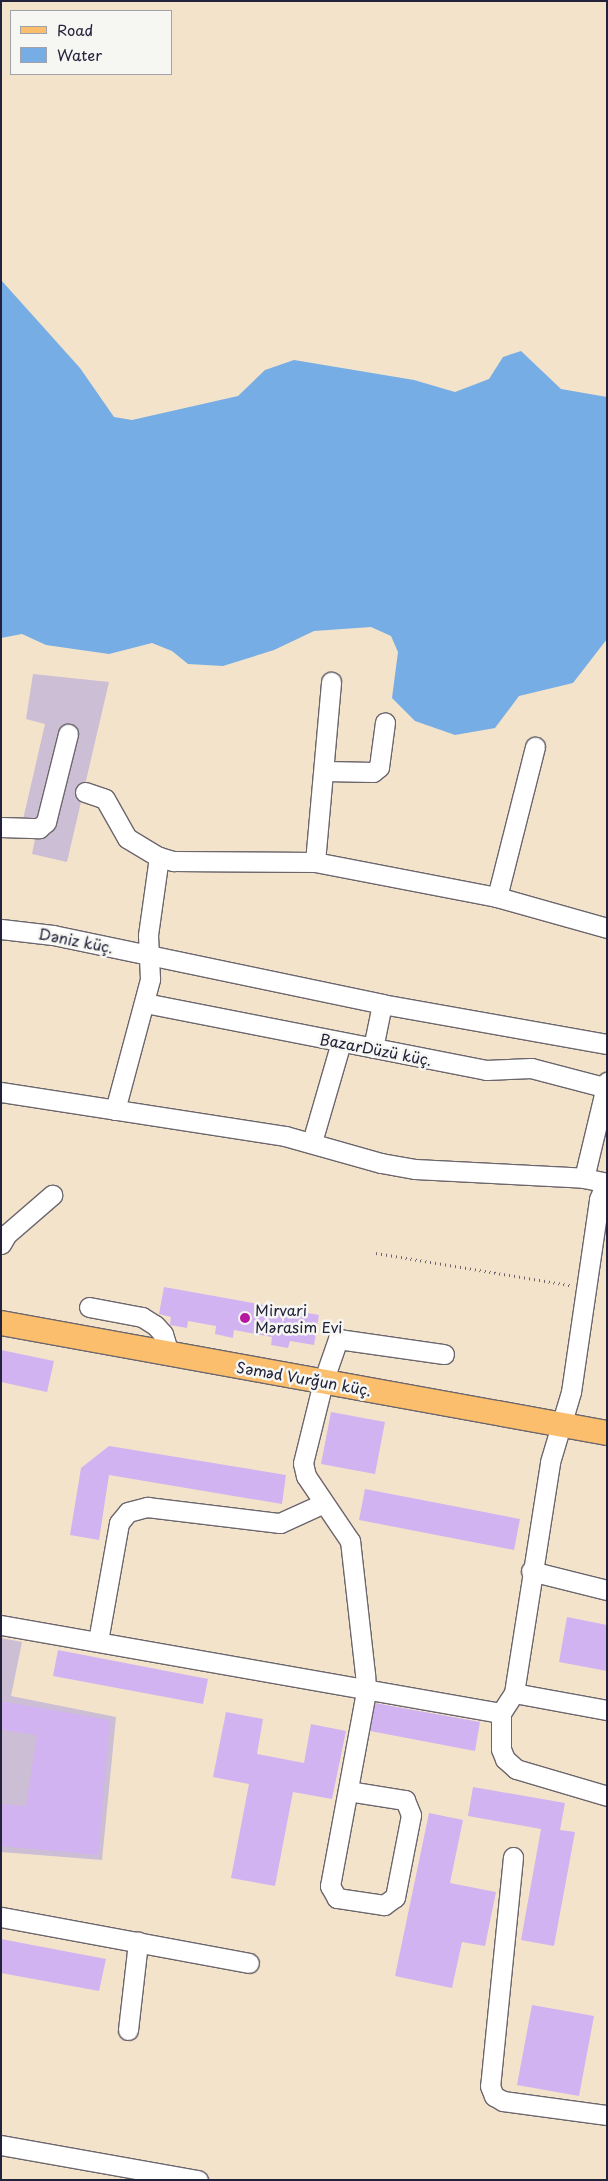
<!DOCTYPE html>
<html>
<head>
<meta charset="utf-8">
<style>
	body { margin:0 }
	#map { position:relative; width:608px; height:2181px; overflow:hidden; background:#f3e3cb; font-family:"Playpen Sans",sans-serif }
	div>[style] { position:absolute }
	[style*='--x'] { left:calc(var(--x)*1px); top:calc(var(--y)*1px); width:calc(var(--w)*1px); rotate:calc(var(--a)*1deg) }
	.industrial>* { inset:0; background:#ccbed4 }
	.water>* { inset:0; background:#76ade5 }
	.building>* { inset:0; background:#d2b3f1 }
	.path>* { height:3px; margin-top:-1.5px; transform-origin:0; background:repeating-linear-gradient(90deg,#6b666d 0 1px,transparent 0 5px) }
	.roads { filter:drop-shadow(1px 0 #6b666d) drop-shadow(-1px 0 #6b666d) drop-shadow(0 1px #6b666d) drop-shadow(0 -1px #6b666d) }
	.minor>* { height:19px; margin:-9.5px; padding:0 9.5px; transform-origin:9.5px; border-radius:9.5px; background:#fff }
	.major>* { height:24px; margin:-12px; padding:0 12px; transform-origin:12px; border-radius:12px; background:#fabe6d }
	.dots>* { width:14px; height:14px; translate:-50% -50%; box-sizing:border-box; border:2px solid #f6f6f2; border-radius:50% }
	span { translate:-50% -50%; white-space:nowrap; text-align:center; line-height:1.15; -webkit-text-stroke:5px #f6f6f2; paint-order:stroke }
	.street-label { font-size:15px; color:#22223b }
	.poi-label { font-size:15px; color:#22223b }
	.left { translate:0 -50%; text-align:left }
	.frame { position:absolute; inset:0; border:2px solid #22223b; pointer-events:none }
	.legend { position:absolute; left:10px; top:10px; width:162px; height:65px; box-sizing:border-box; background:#f6f6f2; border:1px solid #a1a1a9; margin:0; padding:6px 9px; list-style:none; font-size:15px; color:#22223b }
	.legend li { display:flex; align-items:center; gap:10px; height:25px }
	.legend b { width:25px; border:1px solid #a1a1a9 }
</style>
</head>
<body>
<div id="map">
	<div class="industrial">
		<div style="clip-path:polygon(33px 674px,109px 682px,67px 862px,32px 854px,35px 839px,19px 837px,45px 724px,26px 719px)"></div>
		<div style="clip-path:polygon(1px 1638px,22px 1642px,11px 1696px,116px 1717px,102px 1860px,1px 1852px)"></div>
	</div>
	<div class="water">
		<div style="clip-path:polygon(1px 280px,80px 368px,114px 417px,132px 420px,238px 396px,265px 370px,294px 360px,414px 380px,455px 392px,489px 379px,503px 357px,521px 351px,561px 389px,607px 397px,607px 639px,573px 683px,519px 696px,495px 728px,455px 735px,415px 721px,392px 698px,398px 652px,391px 636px,371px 627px,314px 631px,274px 650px,223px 666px,188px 664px,172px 651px,152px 643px,109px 654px,46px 645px,22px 634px,1px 638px)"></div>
	</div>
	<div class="building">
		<div style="clip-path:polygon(164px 1287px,319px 1315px,314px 1345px,290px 1341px,288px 1348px,271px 1345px,272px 1337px,234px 1330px,233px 1338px,215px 1334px,216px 1326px,188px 1321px,187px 1328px,170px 1325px,171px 1317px,159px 1314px)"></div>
		<div style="clip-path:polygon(1px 1350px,54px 1361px,47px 1392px,1px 1382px)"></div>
		<div style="clip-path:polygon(331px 1412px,385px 1422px,375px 1474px,321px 1464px)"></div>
		<div style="clip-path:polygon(109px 1446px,286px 1475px,282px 1504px,109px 1475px,99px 1540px,70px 1535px,81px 1468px)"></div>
		<div style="clip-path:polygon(365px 1489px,520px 1519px,514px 1550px,359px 1520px)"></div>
		<div style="clip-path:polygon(567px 1617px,607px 1625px,607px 1671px,559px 1662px)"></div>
		<div style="clip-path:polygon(58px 1650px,208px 1679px,203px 1704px,53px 1676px)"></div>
		<div style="clip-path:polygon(1px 1701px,110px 1720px,98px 1855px,1px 1846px,1px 1804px,26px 1806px,37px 1735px,1px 1730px)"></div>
		<div style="clip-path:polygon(375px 1703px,480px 1722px,475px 1751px,370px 1731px)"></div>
		<div style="clip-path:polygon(226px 1712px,263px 1719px,257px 1754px,304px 1763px,311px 1724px,346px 1731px,332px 1799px,293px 1792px,275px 1886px,231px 1878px,249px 1784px,213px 1777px)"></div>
		<div style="clip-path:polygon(473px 1787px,565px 1803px,560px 1830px,575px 1832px,554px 1946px,521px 1940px,541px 1829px,468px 1816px)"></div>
		<div style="clip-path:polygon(429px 1813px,463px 1820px,450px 1883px,496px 1892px,485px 1946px,462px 1942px,452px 1988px,395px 1976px)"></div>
		<div style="clip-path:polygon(1px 1939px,106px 1959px,99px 1991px,1px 1973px)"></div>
		<div style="clip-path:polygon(532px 2005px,594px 2016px,579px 2096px,517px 2085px)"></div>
	</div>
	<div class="path">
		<div style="--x:376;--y:1253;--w:197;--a:9.4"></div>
	</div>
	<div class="roads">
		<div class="minor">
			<div style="--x:325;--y:771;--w:48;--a:1.2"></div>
			<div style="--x:373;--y:772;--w:8;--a:-40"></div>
			<div style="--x:379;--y:767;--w:45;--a:-82.4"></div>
			<div style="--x:85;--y:792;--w:21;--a:19"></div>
			<div style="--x:105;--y:799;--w:45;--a:60.6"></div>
			<div style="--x:127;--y:838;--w:37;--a:31"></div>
			<div style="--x:159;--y:857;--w:15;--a:16"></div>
			<div style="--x:173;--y:861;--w:142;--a:0.4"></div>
			<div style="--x:315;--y:862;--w:185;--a:10.9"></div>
			<div style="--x:497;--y:897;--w:114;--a:15.7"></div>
			<div style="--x:1;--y:827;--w:38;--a:2"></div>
			<div style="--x:39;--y:828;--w:9;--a:-41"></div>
			<div style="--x:46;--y:822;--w:91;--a:-76"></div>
			<div style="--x:315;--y:862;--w:181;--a:-84.9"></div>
			<div style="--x:497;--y:897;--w:155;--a:-75.8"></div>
			<div style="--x:1;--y:929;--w:52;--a:6.6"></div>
			<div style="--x:53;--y:935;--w:336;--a:11.8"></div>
			<div style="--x:382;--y:1004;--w:229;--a:10.1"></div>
			<div style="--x:145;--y:1003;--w:348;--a:11.1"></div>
			<div style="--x:486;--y:1070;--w:45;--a:-2.5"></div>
			<div style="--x:531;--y:1068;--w:79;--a:14.7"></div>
			<div style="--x:373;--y:1048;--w:45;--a:-78.4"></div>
			<div style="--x:1;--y:1092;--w:287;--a:8.8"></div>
			<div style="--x:285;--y:1136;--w:100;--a:15.7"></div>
			<div style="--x:381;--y:1163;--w:35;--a:10"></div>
			<div style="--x:415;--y:1169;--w:169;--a:3"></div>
			<div style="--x:584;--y:1178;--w:24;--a:12"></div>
			<div style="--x:115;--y:1110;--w:136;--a:-75"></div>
			<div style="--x:150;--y:979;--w:44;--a:-92.6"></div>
			<div style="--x:148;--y:935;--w:79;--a:-82"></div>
			<div style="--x:312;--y:1142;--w:104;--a:-73.8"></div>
			<div style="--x:584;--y:1178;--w:99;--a:-76.5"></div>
			<div style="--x:1;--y:1244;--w:12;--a:-59"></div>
			<div style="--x:7;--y:1234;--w:60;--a:-40.9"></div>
			<div style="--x:89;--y:1307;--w:54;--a:10.7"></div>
			<div style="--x:142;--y:1317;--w:15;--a:32"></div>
			<div style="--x:155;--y:1325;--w:12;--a:48"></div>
			<div style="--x:163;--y:1334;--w:21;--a:73"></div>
			<div style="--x:531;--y:1571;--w:78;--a:14"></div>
			<div style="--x:1;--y:1625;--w:508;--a:9.98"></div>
			<div style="--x:501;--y:1713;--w:24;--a:-57"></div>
			<div style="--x:514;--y:1693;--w:234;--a:-81.1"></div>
			<div style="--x:550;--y:1462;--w:73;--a:-73.3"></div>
			<div style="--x:571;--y:1392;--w:195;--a:-81.7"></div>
			<div style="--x:599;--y:1199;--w:17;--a:-66"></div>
			<div style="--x:98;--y:1641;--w:120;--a:-79.9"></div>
			<div style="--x:119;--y:1523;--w:14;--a:-51"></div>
			<div style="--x:128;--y:1512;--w:20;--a:-15"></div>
			<div style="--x:147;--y:1507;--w:134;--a:6.9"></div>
			<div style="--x:280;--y:1523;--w:48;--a:-24.4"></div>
			<div style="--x:514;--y:1693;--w:95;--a:10.4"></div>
			<div style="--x:501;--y:1713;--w:36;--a:90"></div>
			<div style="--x:501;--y:1749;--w:11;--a:68"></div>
			<div style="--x:505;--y:1759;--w:15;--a:42"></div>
			<div style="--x:516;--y:1769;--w:95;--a:16.5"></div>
			<div style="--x:348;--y:1791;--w:58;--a:9"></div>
			<div style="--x:405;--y:1800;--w:16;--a:68"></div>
			<div style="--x:411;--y:1815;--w:84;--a:101"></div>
			<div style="--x:395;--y:1897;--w:14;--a:144"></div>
			<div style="--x:384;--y:1905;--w:48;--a:-171.5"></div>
			<div style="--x:337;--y:1898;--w:14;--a:-120"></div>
			<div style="--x:330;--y:1886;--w:198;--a:-79.5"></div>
			<div style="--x:366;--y:1691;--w:17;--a:-93"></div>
			<div style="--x:365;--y:1674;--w:134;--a:-96.4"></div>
			<div style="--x:350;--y:1541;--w:78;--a:-124.1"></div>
			<div style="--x:306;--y:1476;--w:13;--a:-103"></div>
			<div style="--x:303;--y:1463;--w:83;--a:-76.1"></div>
			<div style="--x:323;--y:1382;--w:46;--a:-70.8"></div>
			<div style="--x:338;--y:1339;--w:107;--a:8.1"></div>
			<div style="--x:513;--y:1857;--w:230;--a:95.7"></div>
			<div style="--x:490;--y:2086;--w:11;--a:68"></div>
			<div style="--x:494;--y:2096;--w:10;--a:29"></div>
			<div style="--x:503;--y:2101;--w:105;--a:7.7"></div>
			<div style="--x:1;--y:1917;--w:252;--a:10.5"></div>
			<div style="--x:128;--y:2030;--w:89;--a:-83.5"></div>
			<div style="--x:1;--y:2145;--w:200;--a:10.1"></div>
		</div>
		<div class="major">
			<div style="--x:1;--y:1323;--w:616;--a:10.29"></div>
		</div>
	</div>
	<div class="dots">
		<div style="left:245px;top:1318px;background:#b5179e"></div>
	</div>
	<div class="street-label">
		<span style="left:76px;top:940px;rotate:11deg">Dəniz küç.</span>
		<span style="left:376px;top:1049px;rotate:11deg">BazarDüzü küç.</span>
		<span style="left:304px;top:1378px;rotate:10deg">Səməd Vurğun küç.</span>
	</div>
	<div class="poi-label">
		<span class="left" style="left:255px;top:1318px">Mirvari<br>Mərasim Evi</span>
	</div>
	<div class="frame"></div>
	<ul class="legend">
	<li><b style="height:6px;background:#fabe6d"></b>Road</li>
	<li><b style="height:14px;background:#76ade5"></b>Water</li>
	</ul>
</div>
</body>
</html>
